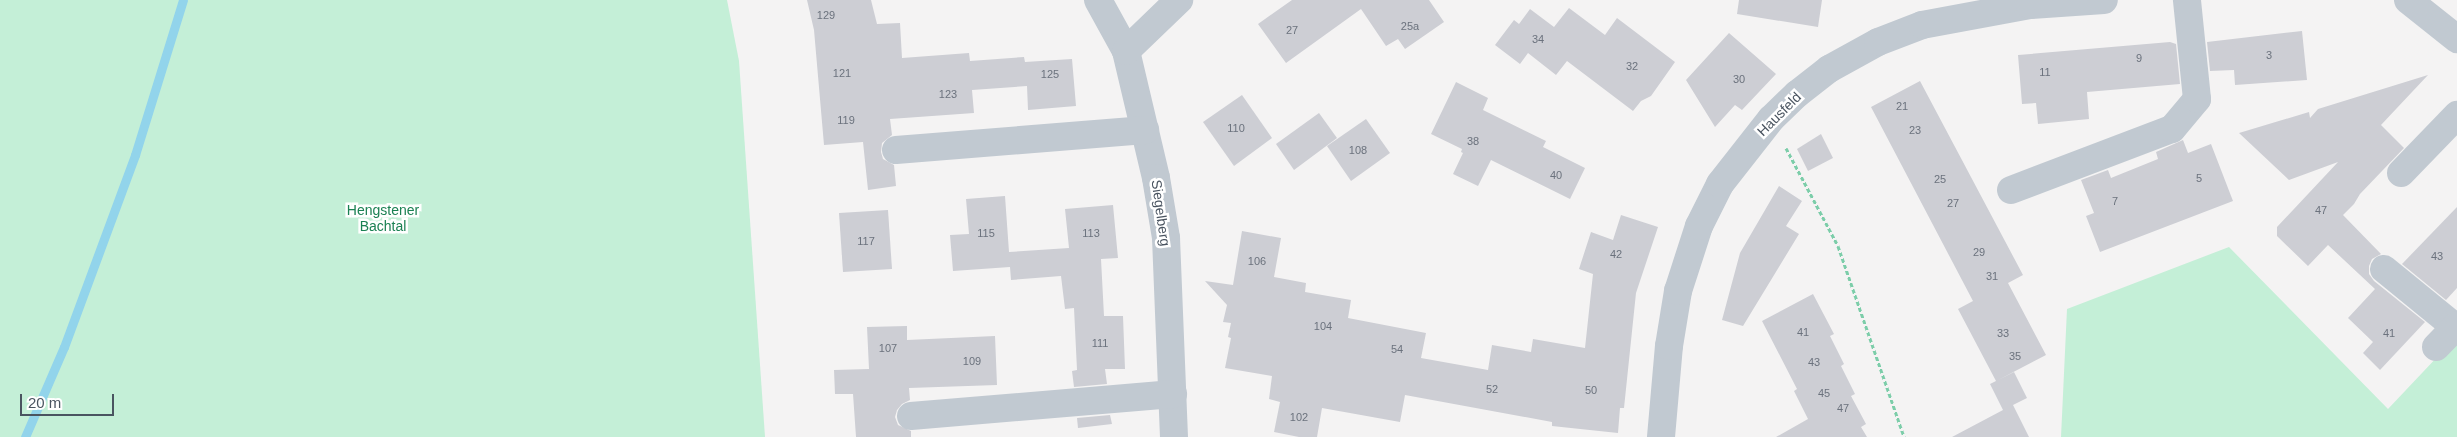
<!DOCTYPE html>
<html>
<head>
<meta charset="utf-8">
<style>
	body { margin:0 }
	#map { position:relative; width:2457px; height:437px; overflow:hidden; background:#f4f3f3; font-family:Helvetica,sans-serif }
	div>[style] { position:absolute }
	[style*='--x'] { left:calc(var(--x)*1px); top:calc(var(--y)*1px); width:calc(var(--w)*1px); rotate:calc(var(--a)*1deg) }
	.green>* { inset:0; background:#c4efd7 }
	.stream>* { height:9px; margin:-4.5px; padding:0 4.5px; transform-origin:4.5px; border-radius:4.5px; background:#92d4eb }
	.building>* { inset:0; background:#cdced4 }
	.path>* { height:3px; margin-top:-1.5px; transform-origin:0; background:repeating-linear-gradient(90deg,#7ccda9 0 4px,transparent 0 6.5px) }
	.minor>* { height:28px; margin:-14px; padding:0 14px; transform-origin:14px; border-radius:14px; background:#c1c9d1 }
	span { translate:-50% -50%; white-space:nowrap; text-align:center; line-height:1.15; -webkit-text-stroke:5px #fff; paint-order:stroke }
	.number-label { font-size:11px; color:#6b727d }
	.number-label span { -webkit-text-stroke-width:0 }
	.street-label { font-size:14px; color:#4a5460 }
	.park-label { font-size:14px; color:#1b8153 }
	.scale { position:absolute; left:20px; top:394px; width:94px; height:22px; box-sizing:border-box; border:2px solid #4a5460; border-top:0; padding-left:6px; font-size:15px; line-height:18px; white-space:nowrap; color:#4a5460; -webkit-text-stroke:4px #fff; paint-order:stroke }
</style>
</head>
<body>
<div id="map">
	<div class="green">
		<div style="clip-path:polygon(0 0,727px 0,739px 61px,765px 437px,0 437px)"></div>
		<div style="clip-path:polygon(2229px 247px,2388px 409px,2457px 336px,2457px 437px,2061px 437px,2067px 309px)"></div>
	</div>
	<div class="stream">
		<div style="--x:25;--y:437;--w:98;--a:-66.6"></div>
		<div style="--x:64;--y:347;--w:205;--a:-69.7"></div>
		<div style="--x:135;--y:155;--w:162;--a:-72.8"></div>
	</div>
	<div class="building">
		<div style="clip-path:polygon(807px 0,871px 0,877px 24px,900px 23px,902px 58px,969px 53px,970px 61px,1024px 57px,1025px 62px,1072px 59px,1076px 106px,1028px 110px,1027px 86px,972px 90px,974px 113px,890px 119px,892px 135px,882px 143px,881px 152px,883px 159px,894px 165px,896px 186px,868px 190px,863px 142px,824px 145px,814px 30px)"></div>
		<div style="clip-path:polygon(1292px 0,1429px 0,1444px 22px,1405px 49px,1398px 39px,1386px 46px,1361px 9px,1286px 63px,1258px 24px)"></div>
		<div style="clip-path:polygon(1739px 0,1822px 0,1818px 27px,1737px 14px)"></div>
		<div style="clip-path:polygon(1569px 8px,1605px 35px,1617px 18px,1675px 62px,1651px 96px,1641px 101px,1633px 111px,1567px 61px,1556px 75px,1528px 53px,1520px 64px,1495px 45px,1514px 20px,1519px 24px,1530px 9px,1554px 27px)"></div>
		<div style="clip-path:polygon(2302px 31px,2307px 80px,2235px 85px,2234px 70px,2210px 71px,2207px 42px)"></div>
		<div style="clip-path:polygon(1729px 33px,1776px 74px,1742px 110px,1735px 105px,1715px 127px,1686px 80px)"></div>
		<div style="clip-path:polygon(2170px 42px,2176px 44px,2180px 84px,2087px 92px,2089px 119px,2038px 124px,2036px 103px,2022px 104px,2018px 55px)"></div>
		<div style="clip-path:polygon(2428px 75px,2381px 125px,2404px 148px,2360px 194px,2354px 204px,2343px 215px,2381px 254px,2372px 259px,2369px 266px,2369px 274px,2374px 281px,2425px 322px,2380px 370px,2363px 353px,2373px 342px,2348px 318px,2375px 289px,2328px 245px,2308px 266px,2277px 236px,2277px 227px,2338px 162px,2289px 180px,2239px 133px,2309px 112px,2310px 118px,2318px 109px)"></div>
		<div style="clip-path:polygon(1920px 81px,2023px 275px,2008px 283px,2046px 355px,1998px 380px,2014px 372px,2027px 398px,2013px 405px,2029px 437px,1952px 437px,2003px 410px,1990px 384px,1996px 381px,1958px 309px,1973px 301px,1871px 107px)"></div>
		<div style="clip-path:polygon(1456px 82px,1488px 98px,1483px 110px,1546px 141px,1543px 147px,1585px 168px,1570px 199px,1491px 160px,1478px 186px,1453px 174px,1463px 153px,1461px 152px,1462px 149px,1431px 134px)"></div>
		<div style="clip-path:polygon(1242px 95px,1272px 138px,1234px 166px,1203px 122px)"></div>
		<div style="clip-path:polygon(1319px 113px,1337px 138px,1294px 170px,1276px 144px)"></div>
		<div style="clip-path:polygon(1366px 119px,1390px 153px,1351px 181px,1327px 146px)"></div>
		<div style="clip-path:polygon(1821px 134px,1833px 158px,1808px 171px,1797px 149px)"></div>
		<div style="clip-path:polygon(2183px 140px,2188px 153px,2211px 144px,2233px 201px,2100px 252px,2086px 216px,2094px 213px,2081px 180px,2108px 170px,2111px 178px,2158px 159px,2156px 152px)"></div>
		<div style="clip-path:polygon(1779px 186px,1802px 201px,1786px 226px,1799px 234px,1743px 326px,1722px 320px,1740px 253px)"></div>
		<div style="clip-path:polygon(1005px 196px,1009px 252px,1069px 248px,1065px 209px,1113px 205px,1118px 258px,1101px 259px,1104px 316px,1123px 316px,1125px 369px,1105px 369px,1107px 384px,1074px 387px,1072px 371px,1077px 370px,1074px 308px,1065px 309px,1061px 276px,1011px 280px,1010px 267px,953px 271px,950px 235px,969px 234px,966px 199px)"></div>
		<div style="clip-path:polygon(2457px 207px,2457px 288px,2446px 300px,2402px 264px)"></div>
		<div style="clip-path:polygon(888px 210px,892px 269px,843px 272px,839px 213px)"></div>
		<div style="clip-path:polygon(1621px 215px,1658px 227px,1636px 293px,1624px 408px,1620px 408px,1618px 433px,1552px 426px,1552px 422px,1405px 395px,1400px 422px,1322px 408px,1317px 437px,1299px 437px,1274px 432px,1280px 402px,1269px 399px,1272px 376px,1225px 368px,1231px 338px,1228px 337px,1231px 323px,1223px 322px,1227px 305px,1205px 281px,1233px 285px,1242px 231px,1281px 238px,1274px 277px,1306px 283px,1305px 292px,1351px 300px,1348px 318px,1426px 333px,1421px 358px,1488px 370px,1492px 345px,1531px 352px,1533px 339px,1585px 348px,1593px 274px,1579px 269px,1591px 232px,1613px 240px)"></div>
		<div style="clip-path:polygon(1813px 294px,1834px 334px,1830px 336px,1844px 364px,1841px 366px,1855px 394px,1851px 396px,1866px 424px,1861px 427px,1867px 437px,1776px 437px,1808px 419px,1794px 391px,1797px 389px,1762px 321px)"></div>
		<div style="clip-path:polygon(907px 326px,907px 340px,995px 336px,997px 385px,909px 388px,910px 400px,902px 404px,897px 410px,895px 417px,898px 425px,911px 431px,911px 437px,856px 437px,853px 394px,835px 394px,834px 370px,869px 369px,867px 327px)"></div>
		<div style="clip-path:polygon(1110px 415px,1112px 424px,1078px 428px,1077px 418px)"></div>
	</div>
	<div class="path">
		<div style="--x:1786;--y:148;--w:111;--a:62"></div>
		<div style="--x:1838;--y:246;--w:202;--a:70.9"></div>
	</div>
	<div class="minor">
		<div style="--x:1098;--y:0;--w:58;--a:61.2"></div>
		<div style="--x:1126;--y:51;--w:130;--a:76.7"></div>
		<div style="--x:1156;--y:178;--w:61;--a:80.5"></div>
		<div style="--x:1166;--y:238;--w:199;--a:87.7"></div>
		<div style="--x:2408;--y:0;--w:63;--a:38.5"></div>
		<div style="--x:1126;--y:51;--w:74;--a:-43.9"></div>
		<div style="--x:896;--y:150;--w:250;--a:-4.6"></div>
		<div style="--x:2401;--y:173;--w:81;--a:-46"></div>
		<div style="--x:2011;--y:190;--w:172;--a:-20.8"></div>
		<div style="--x:2172;--y:129;--w:39;--a:-50"></div>
		<div style="--x:2197;--y:99;--w:100;--a:-95.8"></div>
		<div style="--x:2384;--y:269;--w:92;--a:39.2"></div>
		<div style="--x:2436;--y:347;--w:30;--a:-46"></div>
		<div style="--x:911;--y:416;--w:263;--a:-4.8"></div>
		<div style="--x:1661;--y:437;--w:91;--a:-85"></div>
		<div style="--x:1669;--y:346;--w:56;--a:-80.7"></div>
		<div style="--x:1678;--y:291;--w:68;--a:-72.1"></div>
		<div style="--x:1699;--y:226;--w:47;--a:-63.4"></div>
		<div style="--x:1720;--y:184;--w:83;--a:-51.9"></div>
		<div style="--x:1771;--y:119;--w:36;--a:-44"></div>
		<div style="--x:1797;--y:94;--w:41;--a:-38"></div>
		<div style="--x:1829;--y:69;--w:56;--a:-28.9"></div>
		<div style="--x:1878;--y:42;--w:47;--a:-21.1"></div>
		<div style="--x:1922;--y:25;--w:110;--a:-10.5"></div>
		<div style="--x:2030;--y:5;--w:74;--a:-3.9"></div>
	</div>
	<div class="number-label">
		<span style="left:826px;top:15px">129</span>
		<span style="left:1410px;top:26px">25a</span>
		<span style="left:1292px;top:30px">27</span>
		<span style="left:1538px;top:39px">34</span>
		<span style="left:2269px;top:55px">3</span>
		<span style="left:2139px;top:58px">9</span>
		<span style="left:1632px;top:66px">32</span>
		<span style="left:2045px;top:72px">11</span>
		<span style="left:842px;top:73px">121</span>
		<span style="left:1050px;top:74px">125</span>
		<span style="left:1739px;top:79px">30</span>
		<span style="left:948px;top:94px">123</span>
		<span style="left:1902px;top:106px">21</span>
		<span style="left:846px;top:120px">119</span>
		<span style="left:1236px;top:128px">110</span>
		<span style="left:1915px;top:130px">23</span>
		<span style="left:1473px;top:141px">38</span>
		<span style="left:1358px;top:150px">108</span>
		<span style="left:1556px;top:175px">40</span>
		<span style="left:2199px;top:178px">5</span>
		<span style="left:1940px;top:179px">25</span>
		<span style="left:2115px;top:201px">7</span>
		<span style="left:1953px;top:203px">27</span>
		<span style="left:2321px;top:210px">47</span>
		<span style="left:986px;top:233px">115</span>
		<span style="left:1091px;top:233px">113</span>
		<span style="left:866px;top:241px">117</span>
		<span style="left:1979px;top:252px">29</span>
		<span style="left:1616px;top:254px">42</span>
		<span style="left:2437px;top:256px">43</span>
		<span style="left:1257px;top:261px">106</span>
		<span style="left:1992px;top:276px">31</span>
		<span style="left:1323px;top:326px">104</span>
		<span style="left:1803px;top:332px">41</span>
		<span style="left:2003px;top:333px">33</span>
		<span style="left:2389px;top:333px">41</span>
		<span style="left:1100px;top:343px">111</span>
		<span style="left:888px;top:348px">107</span>
		<span style="left:1397px;top:349px">54</span>
		<span style="left:2015px;top:356px">35</span>
		<span style="left:972px;top:361px">109</span>
		<span style="left:1814px;top:362px">43</span>
		<span style="left:1492px;top:389px">52</span>
		<span style="left:1591px;top:390px">50</span>
		<span style="left:1824px;top:393px">45</span>
		<span style="left:1843px;top:408px">47</span>
		<span style="left:1299px;top:417px">102</span>
	</div>
	<div class="street-label">
		<span style="left:1779px;top:114px;rotate:-45deg">Hausfeld</span>
		<span style="left:1161px;top:213px;rotate:82deg">Siegelberg</span>
	</div>
	<div class="park-label">
		<span style="left:383px;top:218px">Hengstener<br>Bachtal</span>
	</div>
	<div class="scale">20 m</div>
</div>
</body>
</html>
